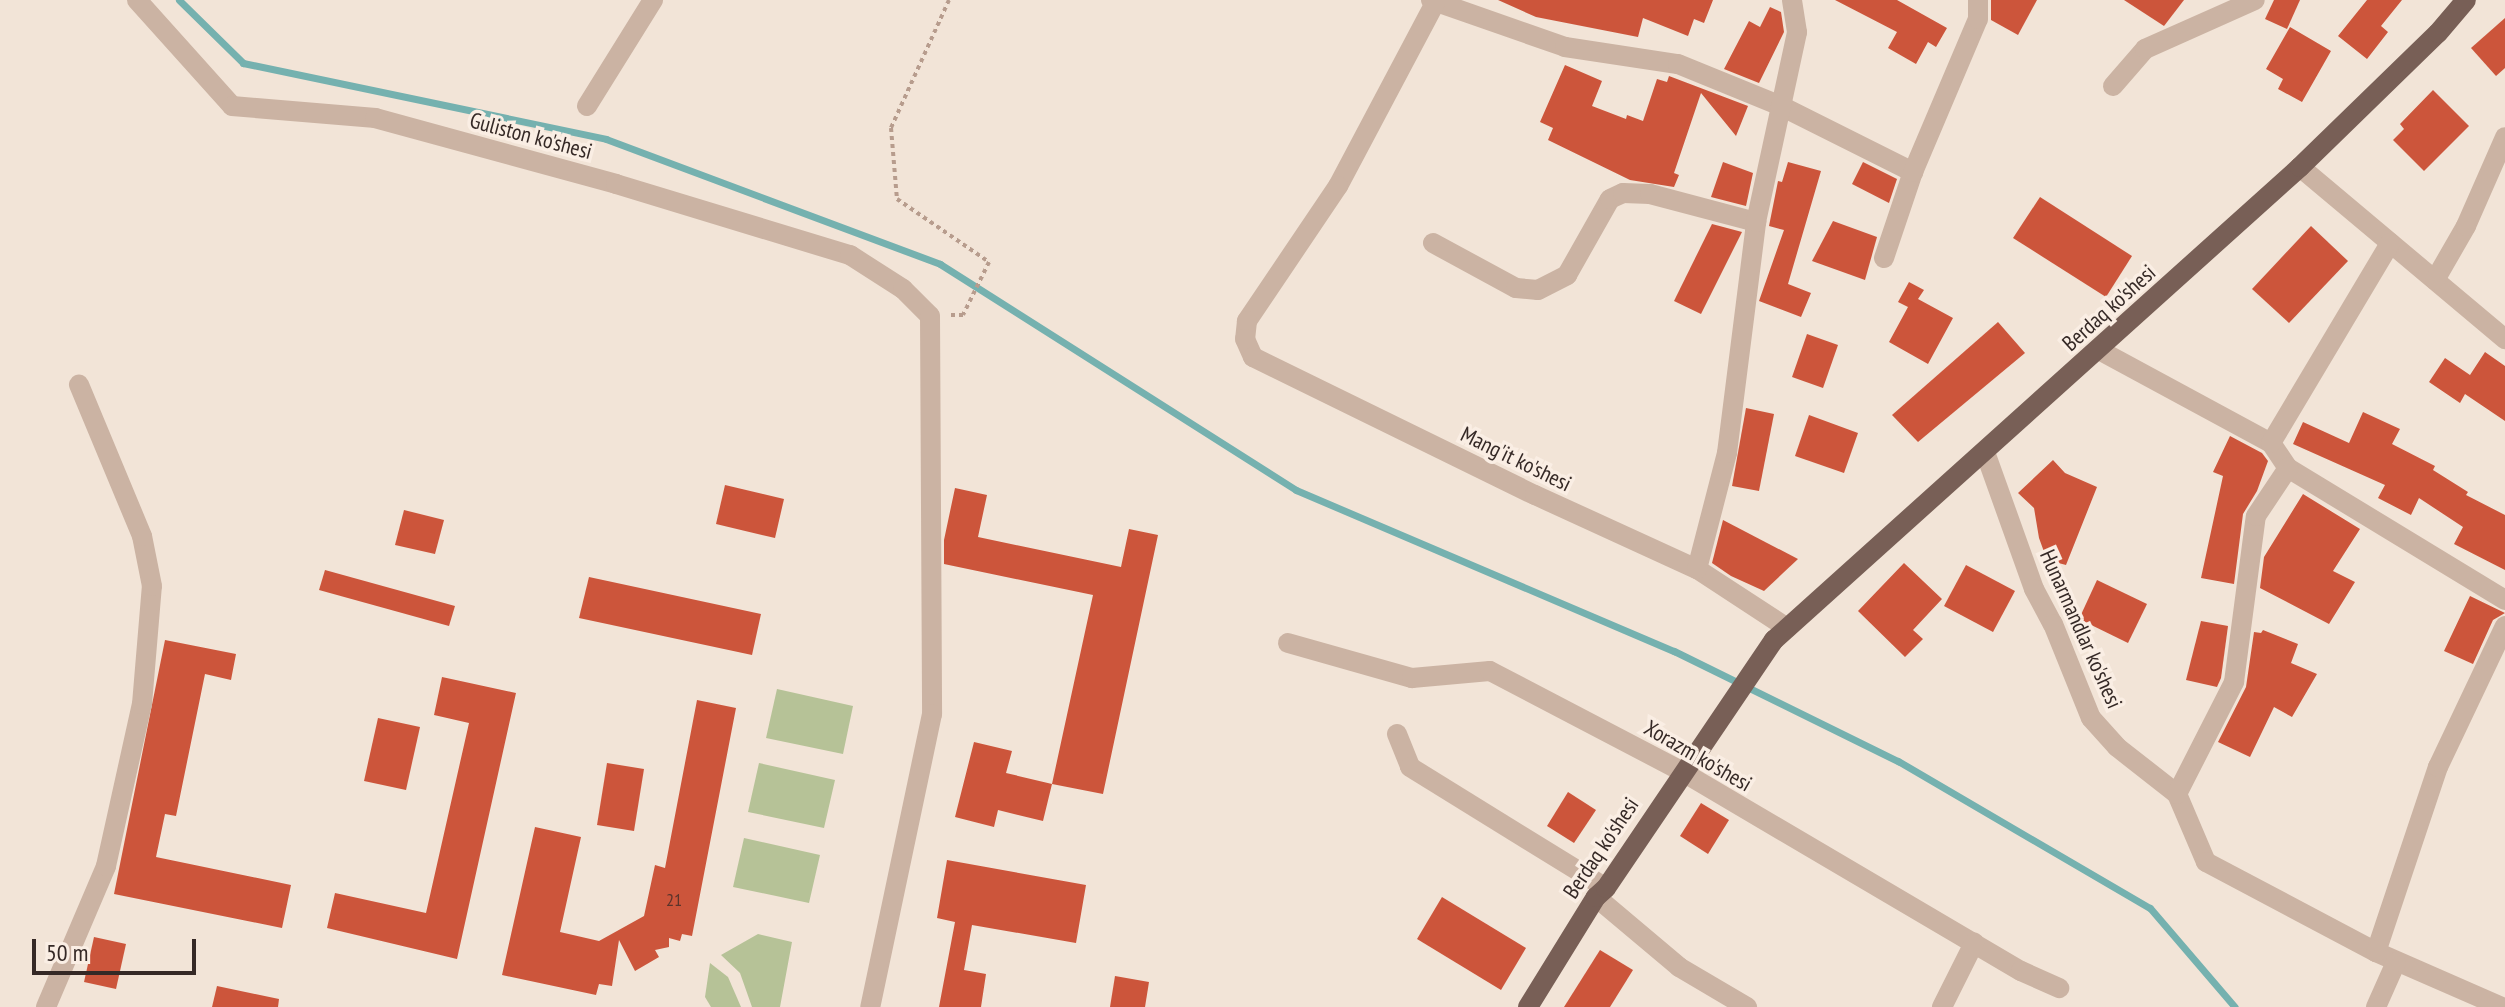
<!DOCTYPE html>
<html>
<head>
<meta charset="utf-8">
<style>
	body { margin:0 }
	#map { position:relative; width:2505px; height:1007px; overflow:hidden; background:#f2e4d7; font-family:"PT Sans Narrow",sans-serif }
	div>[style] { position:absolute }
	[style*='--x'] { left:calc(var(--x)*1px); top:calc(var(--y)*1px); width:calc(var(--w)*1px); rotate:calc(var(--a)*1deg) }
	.green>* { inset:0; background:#b6c297 }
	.stream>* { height:7px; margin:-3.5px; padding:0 3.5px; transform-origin:3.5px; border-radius:3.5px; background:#75b1af }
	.building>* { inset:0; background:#cc553b }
	.path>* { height:4px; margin-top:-2px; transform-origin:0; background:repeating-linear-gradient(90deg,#b79c8d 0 4px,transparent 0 8px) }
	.minor>* { height:20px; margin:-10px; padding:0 10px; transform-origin:10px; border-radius:10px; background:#cbb3a3 }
	.major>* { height:20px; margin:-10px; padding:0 10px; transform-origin:10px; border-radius:10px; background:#785f56 }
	span { translate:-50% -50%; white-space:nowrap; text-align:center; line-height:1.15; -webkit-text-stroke:7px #faeee4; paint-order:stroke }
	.number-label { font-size:18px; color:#5b342b }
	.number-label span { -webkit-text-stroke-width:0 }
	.street-label { font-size:22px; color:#352926 }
	.scale { position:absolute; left:32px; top:939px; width:164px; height:36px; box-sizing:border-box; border:4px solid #352926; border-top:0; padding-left:10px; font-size:24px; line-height:28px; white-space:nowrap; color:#352926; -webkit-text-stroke:6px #faeee4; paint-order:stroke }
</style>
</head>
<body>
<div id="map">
	<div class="green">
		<div style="clip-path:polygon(777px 689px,853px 706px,843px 754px,766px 738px)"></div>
		<div style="clip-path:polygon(759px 763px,835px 780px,824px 828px,748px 812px)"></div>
		<div style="clip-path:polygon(744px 838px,820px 855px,809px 903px,733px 887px)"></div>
		<div style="clip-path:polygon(758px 934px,792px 942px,780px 1007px,752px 1007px,740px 973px,721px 955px)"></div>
		<div style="clip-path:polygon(710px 963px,728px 977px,741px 1007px,711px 1007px,705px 997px)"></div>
	</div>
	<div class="stream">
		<div style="--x:179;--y:0;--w:90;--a:44.5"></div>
		<div style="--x:243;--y:63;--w:371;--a:11.8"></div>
		<div style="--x:606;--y:139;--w:357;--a:20.5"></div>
		<div style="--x:940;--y:264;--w:422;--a:32.4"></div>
		<div style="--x:1296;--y:490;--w:411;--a:23.1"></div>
		<div style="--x:1674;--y:651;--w:250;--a:26.2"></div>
		<div style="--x:1898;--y:761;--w:292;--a:30.3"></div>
		<div style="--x:2150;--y:908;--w:130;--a:49.4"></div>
	</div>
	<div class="building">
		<div style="clip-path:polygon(1498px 0,1713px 0,1704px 23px,1694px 19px,1688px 36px,1643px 18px,1638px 37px,1536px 17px)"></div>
		<div style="clip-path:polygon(1835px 0,1897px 0,1947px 28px,1936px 47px,1928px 42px,1916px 64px,1888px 48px,1897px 32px)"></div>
		<div style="clip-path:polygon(1991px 0,2037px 0,2018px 35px,1991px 20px)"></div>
		<div style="clip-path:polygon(2124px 0,2184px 0,2164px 26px)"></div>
		<div style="clip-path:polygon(2274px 0,2300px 0,2287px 29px,2265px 19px)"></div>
		<div style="clip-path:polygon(2367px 0,2402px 0,2381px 26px,2388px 32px,2367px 59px,2338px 36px)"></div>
		<div style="clip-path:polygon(1770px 7px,1781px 12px,1784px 32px,1759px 83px,1724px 69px,1749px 21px,1760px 27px)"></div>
		<div style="clip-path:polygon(2505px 18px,2505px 68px,2496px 76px,2471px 48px)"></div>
		<div style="clip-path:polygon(2290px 27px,2331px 51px,2302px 102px,2278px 89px,2283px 79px,2266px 69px)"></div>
		<div style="clip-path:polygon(1565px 65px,1602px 81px,1592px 106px,1626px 119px,1627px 115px,1643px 121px,1657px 79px,1667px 82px,1669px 76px,1748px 106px,1736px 136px,1701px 93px,1674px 173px,1679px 175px,1674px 187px,1630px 180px,1548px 140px,1553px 128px,1540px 122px)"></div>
		<div style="clip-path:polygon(2433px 90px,2469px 126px,2424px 171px,2393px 140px,2404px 129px,2400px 124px)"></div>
		<div style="clip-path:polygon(1723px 162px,1753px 173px,1746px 206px,1711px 197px)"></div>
		<div style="clip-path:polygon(1788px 162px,1821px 171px,1788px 284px,1811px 293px,1801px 317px,1759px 301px,1784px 230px,1769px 226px,1778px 181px,1782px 182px)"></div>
		<div style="clip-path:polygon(1863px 162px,1897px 179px,1889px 203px,1852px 184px)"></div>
		<div style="clip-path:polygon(2040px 197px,2132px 256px,2106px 297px,2013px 238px)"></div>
		<div style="clip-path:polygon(1833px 221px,1877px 237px,1865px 280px,1812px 261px)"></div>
		<div style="clip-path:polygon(1712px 224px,1742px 232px,1701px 314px,1674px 301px)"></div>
		<div style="clip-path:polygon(2311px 226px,2348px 261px,2289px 323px,2252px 289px)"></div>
		<div style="clip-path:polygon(1909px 282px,1924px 290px,1918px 299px,1953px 318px,1928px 364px,1889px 342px,1908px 307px,1898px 302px)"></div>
		<div style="clip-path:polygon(1998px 322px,2025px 353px,1918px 442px,1892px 415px)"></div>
		<div style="clip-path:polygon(1807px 334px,1838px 345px,1823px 388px,1792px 377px)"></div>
		<div style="clip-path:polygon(2485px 352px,2505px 366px,2505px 421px,2465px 394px,2460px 403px,2429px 382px,2445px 358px,2470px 375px)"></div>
		<div style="clip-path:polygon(1746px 408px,1774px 414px,1759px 491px,1732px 486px)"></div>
		<div style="clip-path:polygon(2363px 412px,2400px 429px,2392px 444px,2435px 466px,2433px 470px,2468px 492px,2466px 495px,2505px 515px,2505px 570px,2454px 544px,2463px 527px,2419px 498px,2411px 515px,2378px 498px,2385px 485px,2293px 444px,2303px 422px,2349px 443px)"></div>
		<div style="clip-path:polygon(1809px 415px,1858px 433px,1844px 473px,1795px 456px)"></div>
		<div style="clip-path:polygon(2230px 436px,2262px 453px,2268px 461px,2257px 491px,2243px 514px,2234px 584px,2201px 578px,2223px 476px,2213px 472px)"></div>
		<div style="clip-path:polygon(2053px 460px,2065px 473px,2097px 487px,2066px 565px,2047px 560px,2039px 538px,2034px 508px,2018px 493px)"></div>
		<div style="clip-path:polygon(725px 485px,784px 499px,775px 538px,716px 524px)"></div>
		<div style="clip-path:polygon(955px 488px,987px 495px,978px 537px,1121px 567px,1129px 529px,1158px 535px,1103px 794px,1052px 784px,1093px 595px,944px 564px,944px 540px)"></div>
		<div style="clip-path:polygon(2303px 494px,2360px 529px,2333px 571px,2355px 582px,2329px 624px,2260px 588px,2264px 557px)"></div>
		<div style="clip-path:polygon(404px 510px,444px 520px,435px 554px,395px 545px)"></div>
		<div style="clip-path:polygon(1723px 520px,1798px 559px,1764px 591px,1731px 576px,1712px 563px)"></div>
		<div style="clip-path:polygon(1904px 563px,1942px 599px,1913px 630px,1923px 639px,1905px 657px,1858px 611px)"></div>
		<div style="clip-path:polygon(1966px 565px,2015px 591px,1993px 632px,1944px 606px)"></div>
		<div style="clip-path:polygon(325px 570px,455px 606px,449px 626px,319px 590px)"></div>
		<div style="clip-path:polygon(589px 577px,761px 614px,752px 655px,579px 618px)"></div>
		<div style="clip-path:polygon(2097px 580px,2147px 604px,2128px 643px,2079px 619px)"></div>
		<div style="clip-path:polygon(2470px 596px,2505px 613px,2493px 620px,2473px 664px,2444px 651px)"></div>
		<div style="clip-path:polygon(2201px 621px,2228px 626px,2221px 678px,2217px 687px,2186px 680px)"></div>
		<div style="clip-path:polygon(2263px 630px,2298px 644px,2291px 663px,2317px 674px,2292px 717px,2274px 707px,2250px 757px,2218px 742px,2246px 687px,2254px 632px,2261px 633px)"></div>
		<div style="clip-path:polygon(165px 640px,236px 654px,231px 680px,205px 674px,176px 816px,165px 814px,156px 857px,291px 885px,282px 928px,114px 894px)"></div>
		<div style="clip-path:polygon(442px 677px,516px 693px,457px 959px,327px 928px,335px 893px,426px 913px,469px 723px,434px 715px)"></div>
		<div style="clip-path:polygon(697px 700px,736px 708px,692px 936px,682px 934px,680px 941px,669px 938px,669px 947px,655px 950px,659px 957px,635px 971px,619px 940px,612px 986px,599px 984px,596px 995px,502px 975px,535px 827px,581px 837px,560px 932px,599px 941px,644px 916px,655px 865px,665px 868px)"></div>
		<div style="clip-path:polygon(378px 718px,420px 727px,406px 790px,364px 781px)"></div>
		<div style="clip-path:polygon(974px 742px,1012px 751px,1006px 773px,1052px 784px,1043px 821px,998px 810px,994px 827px,955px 817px)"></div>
		<div style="clip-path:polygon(607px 763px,644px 769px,634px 831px,597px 825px)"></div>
		<div style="clip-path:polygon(1568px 792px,1596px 810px,1574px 843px,1547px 826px)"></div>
		<div style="clip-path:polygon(1701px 803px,1729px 820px,1708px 854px,1680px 836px)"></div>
		<div style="clip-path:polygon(947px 860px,1086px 885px,1076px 943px,972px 925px,964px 970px,986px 974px,981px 1007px,939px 1007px,955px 922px,937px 918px)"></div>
		<div style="clip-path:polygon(1442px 897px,1526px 948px,1501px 990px,1417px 939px)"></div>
		<div style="clip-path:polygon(94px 937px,126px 944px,116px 989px,84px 982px)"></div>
		<div style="clip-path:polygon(1600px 950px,1633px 970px,1610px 1007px,1564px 1007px)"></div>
		<div style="clip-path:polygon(1115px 976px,1149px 982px,1145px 1007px,1110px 1007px)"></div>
		<div style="clip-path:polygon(217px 986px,279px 999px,278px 1007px,212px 1007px)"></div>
	</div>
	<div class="path">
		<div style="--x:949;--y:0;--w:141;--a:114.4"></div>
		<div style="--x:891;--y:128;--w:71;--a:85.2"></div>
		<div style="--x:897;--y:199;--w:112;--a:34.4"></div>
		<div style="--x:989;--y:262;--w:59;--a:116.1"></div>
		<div style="--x:963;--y:315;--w:12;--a:180"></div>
	</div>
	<div class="minor">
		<div style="--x:137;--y:0;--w:142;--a:48.1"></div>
		<div style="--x:232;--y:106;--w:144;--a:4.8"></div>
		<div style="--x:375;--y:118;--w:250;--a:15.3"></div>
		<div style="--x:616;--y:184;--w:245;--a:16.9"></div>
		<div style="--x:850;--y:255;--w:63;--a:32.7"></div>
		<div style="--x:903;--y:289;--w:38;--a:45"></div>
		<div style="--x:930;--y:316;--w:398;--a:89.7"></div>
		<div style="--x:932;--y:714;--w:299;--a:101.9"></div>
		<div style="--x:1431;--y:0;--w:142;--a:19.3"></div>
		<div style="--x:1565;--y:47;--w:114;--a:8.6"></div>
		<div style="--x:1678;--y:64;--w:111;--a:22.2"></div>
		<div style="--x:1781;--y:106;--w:148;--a:26.6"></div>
		<div style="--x:1435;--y:3;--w:207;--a:117.9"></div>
		<div style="--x:1338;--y:186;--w:163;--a:124"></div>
		<div style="--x:1247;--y:321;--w:18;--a:96"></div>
		<div style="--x:1245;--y:339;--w:20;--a:66"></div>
		<div style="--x:1253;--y:357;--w:314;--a:26.1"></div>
		<div style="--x:1535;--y:495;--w:178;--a:24.6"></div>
		<div style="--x:1697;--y:569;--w:108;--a:33.2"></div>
		<div style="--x:2113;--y:86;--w:49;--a:-49.1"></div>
		<div style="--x:2145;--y:49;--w:120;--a:-24"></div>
		<div style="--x:587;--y:106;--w:125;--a:-58.1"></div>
		<div style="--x:2300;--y:167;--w:268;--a:40"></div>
		<div style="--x:1433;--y:243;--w:94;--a:28.5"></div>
		<div style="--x:1516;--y:288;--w:22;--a:5"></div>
		<div style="--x:1538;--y:290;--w:33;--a:-27"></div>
		<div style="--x:1567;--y:275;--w:87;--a:-60.5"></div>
		<div style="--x:1610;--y:199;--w:14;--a:-25"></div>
		<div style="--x:1623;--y:193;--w:27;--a:2"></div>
		<div style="--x:1650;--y:194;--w:110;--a:14.8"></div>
		<div style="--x:1884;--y:258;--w:91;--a:-71.4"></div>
		<div style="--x:1913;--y:172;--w:166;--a:-67"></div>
		<div style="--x:1978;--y:19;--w:19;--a:-90"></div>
		<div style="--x:2435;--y:280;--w:62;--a:-60.1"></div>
		<div style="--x:2466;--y:226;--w:97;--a:-66.3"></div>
		<div style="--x:2099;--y:350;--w:196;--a:28.4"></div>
		<div style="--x:2271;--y:443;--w:30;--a:56"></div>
		<div style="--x:2288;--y:468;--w:254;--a:31.3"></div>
		<div style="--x:2271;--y:443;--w:233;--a:-59.2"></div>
		<div style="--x:1985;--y:452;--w:145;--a:70.3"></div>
		<div style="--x:2034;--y:589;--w:40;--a:62"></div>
		<div style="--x:2053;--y:624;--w:101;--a:68"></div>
		<div style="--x:2091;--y:718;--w:39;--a:48"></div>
		<div style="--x:2117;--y:747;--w:76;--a:38.1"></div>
		<div style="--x:2177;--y:794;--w:74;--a:66.9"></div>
		<div style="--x:2206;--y:862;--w:192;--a:27.9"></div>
		<div style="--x:2376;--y:952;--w:137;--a:23.6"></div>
		<div style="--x:1697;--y:569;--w:120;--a:-75.5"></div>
		<div style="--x:1727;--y:453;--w:233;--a:-82.8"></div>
		<div style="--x:1756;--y:222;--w:194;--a:-77.8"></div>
		<div style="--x:1797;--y:32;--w:32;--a:-99"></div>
		<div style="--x:1288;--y:643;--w:129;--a:15.8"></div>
		<div style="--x:1412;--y:678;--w:78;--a:-5.1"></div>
		<div style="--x:1490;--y:671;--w:216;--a:27.6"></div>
		<div style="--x:1681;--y:771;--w:394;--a:30.5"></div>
		<div style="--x:2021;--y:971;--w:42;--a:24.1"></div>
		<div style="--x:1397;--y:734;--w:35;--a:68"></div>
		<div style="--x:1410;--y:767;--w:230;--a:31.7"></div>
		<div style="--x:2177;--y:794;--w:126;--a:-63"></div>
		<div style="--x:2234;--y:682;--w:167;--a:-82.5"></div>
		<div style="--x:2256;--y:516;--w:58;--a:-56.3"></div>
		<div style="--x:1596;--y:897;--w:109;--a:40.1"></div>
		<div style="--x:1679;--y:967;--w:79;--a:30.5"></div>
		<div style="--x:2376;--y:952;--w:195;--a:-71.5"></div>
		<div style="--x:2438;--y:767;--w:156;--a:-64.6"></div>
		<div style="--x:46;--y:1007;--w:153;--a:-66.9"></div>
		<div style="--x:106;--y:866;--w:166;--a:-77.5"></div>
		<div style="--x:142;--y:704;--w:118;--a:-85.2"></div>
		<div style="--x:152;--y:586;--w:51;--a:-101.3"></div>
		<div style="--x:142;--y:536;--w:164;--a:-112.6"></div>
		<div style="--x:1942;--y:1007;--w:72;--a:-63.4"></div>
		<div style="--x:2376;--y:1007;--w:49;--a:-66"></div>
	</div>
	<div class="major">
		<div style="--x:1528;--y:1007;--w:129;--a:-58.3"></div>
		<div style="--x:1596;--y:897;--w:13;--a:-42"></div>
		<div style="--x:1606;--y:888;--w:300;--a:-55.9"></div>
		<div style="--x:1774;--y:640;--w:707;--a:-41.96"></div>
		<div style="--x:2300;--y:167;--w:192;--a:-44.2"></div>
		<div style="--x:2438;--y:33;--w:43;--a:-49.7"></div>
	</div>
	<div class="number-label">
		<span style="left:674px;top:900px">21</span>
	</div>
	<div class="street-label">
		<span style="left:531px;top:136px;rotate:15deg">Guliston ko'shesi</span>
		<span style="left:2109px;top:308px;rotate:-42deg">Berdaq ko'shesi</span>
		<span style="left:1516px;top:459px;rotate:26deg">Mang'it ko'shesi</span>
		<span style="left:2081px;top:629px;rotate:66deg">Hunarmandlar ko'shesi</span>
		<span style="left:1698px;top:756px;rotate:30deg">Xorazm ko'shesi</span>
		<span style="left:1601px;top:848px;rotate:-56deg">Berdaq ko'shesi</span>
	</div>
	<div class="scale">50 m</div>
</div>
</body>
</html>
